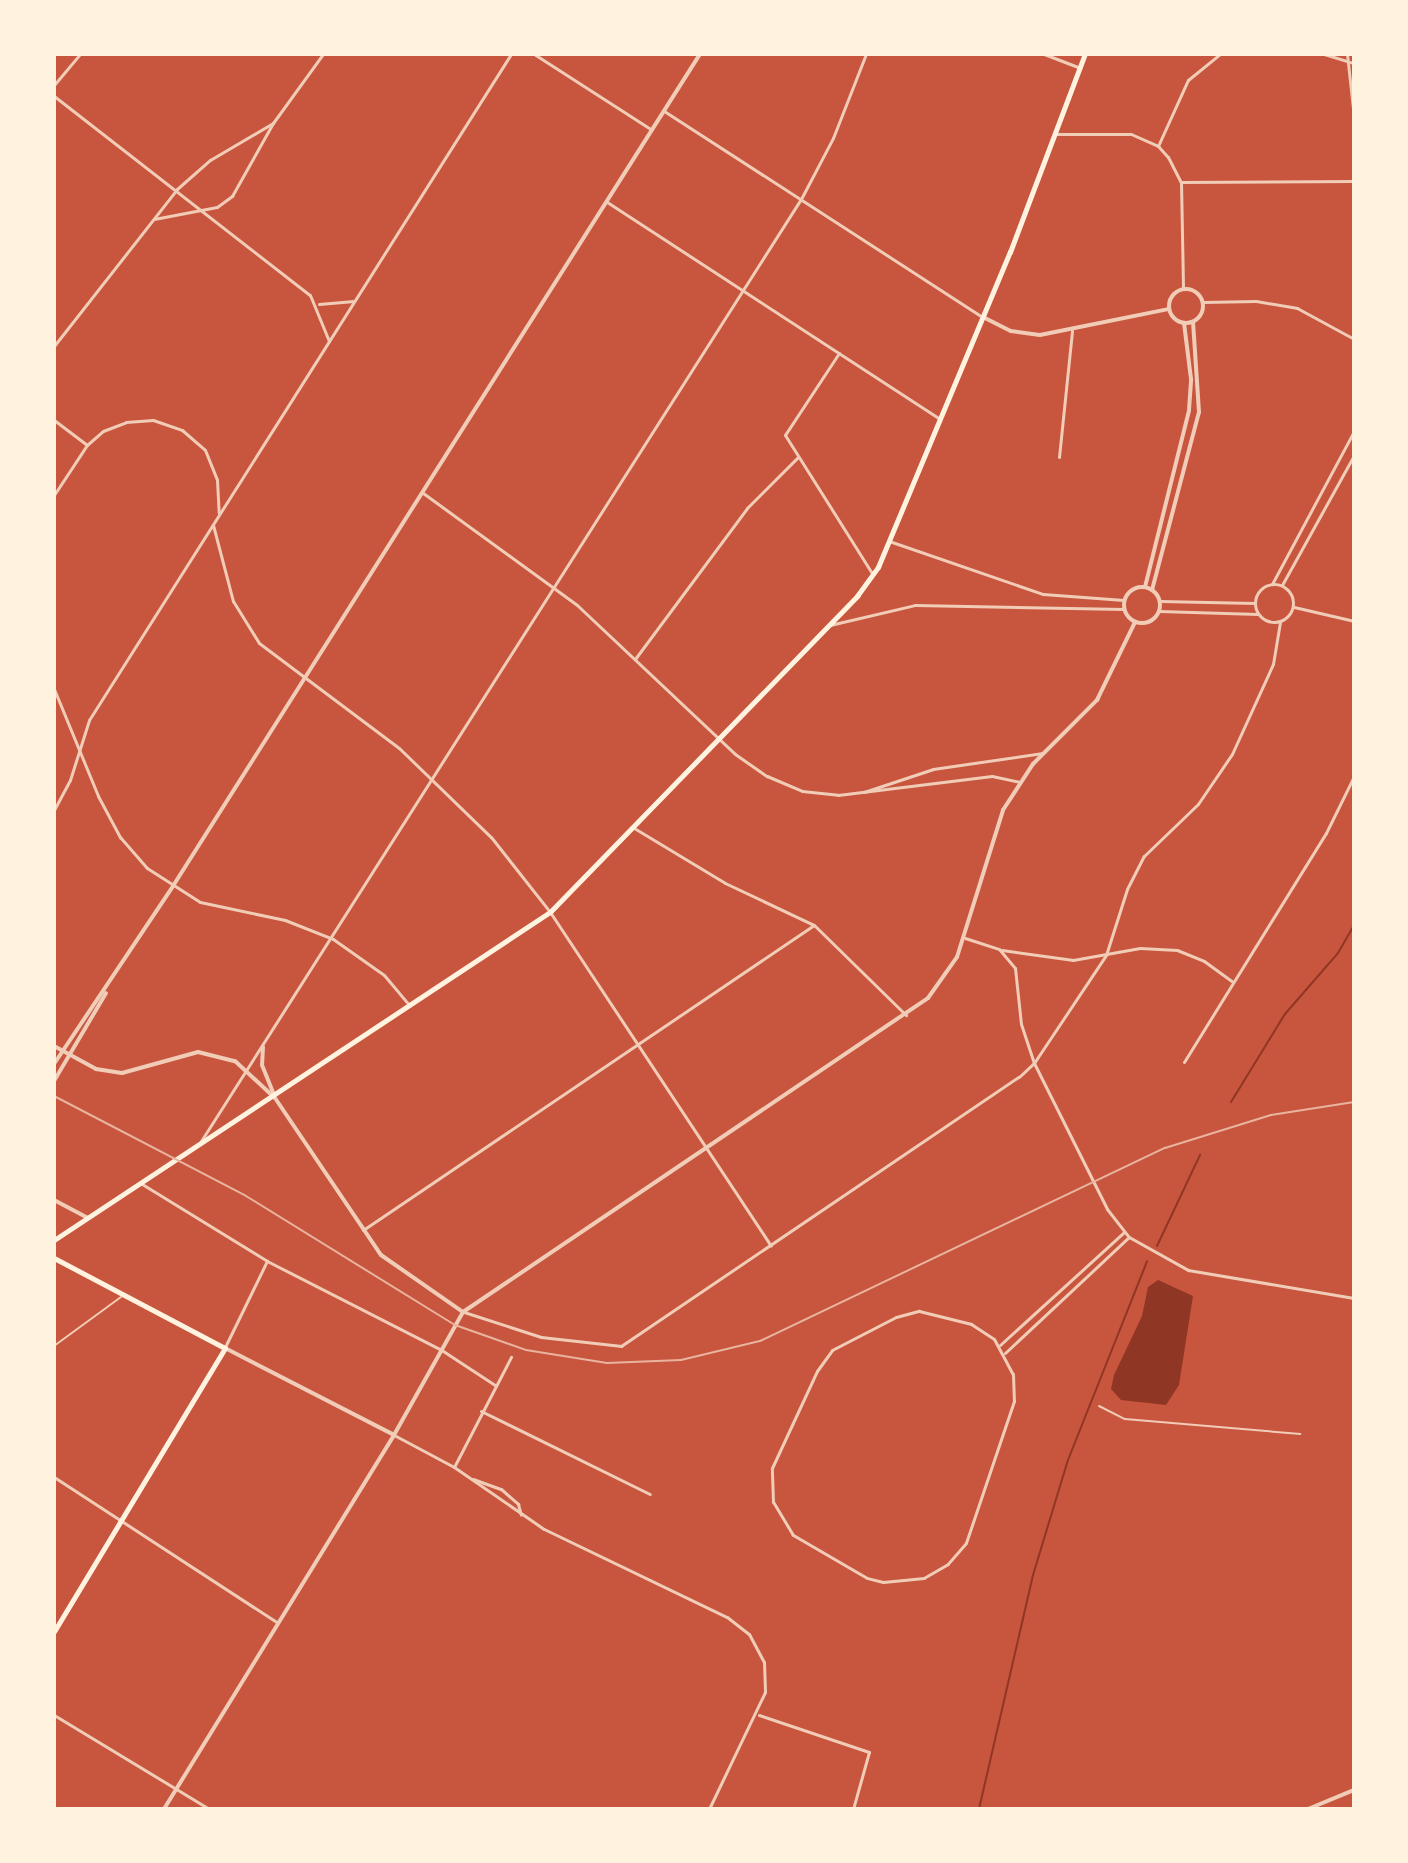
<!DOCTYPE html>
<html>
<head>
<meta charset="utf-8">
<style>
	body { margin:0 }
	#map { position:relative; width:1408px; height:1863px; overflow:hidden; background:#c8553d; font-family:Lora,serif }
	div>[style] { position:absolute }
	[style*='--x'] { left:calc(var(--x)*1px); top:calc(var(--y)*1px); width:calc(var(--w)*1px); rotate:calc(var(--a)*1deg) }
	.water>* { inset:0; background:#8f3625 }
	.stream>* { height:2px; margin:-1px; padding:0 1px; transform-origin:1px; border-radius:1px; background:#8f3625 }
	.service>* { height:2px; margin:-1px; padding:0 1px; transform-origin:1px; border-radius:1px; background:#f1ccb7 }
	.minor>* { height:3px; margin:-1.5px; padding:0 1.5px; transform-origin:1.5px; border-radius:1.5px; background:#f1ccb7 }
	.minor>.ring { margin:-1.5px; padding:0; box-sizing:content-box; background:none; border:3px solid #f1ccb7; border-radius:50% }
	.tertiary>* { height:4px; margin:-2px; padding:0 2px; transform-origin:2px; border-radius:2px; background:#f1ccb7 }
	.tertiary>.ring { margin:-2px; padding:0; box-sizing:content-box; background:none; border:4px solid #f1ccb7; border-radius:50% }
	.secondary>* { height:5px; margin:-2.5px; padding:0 2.5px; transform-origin:2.5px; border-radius:2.5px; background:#fff3e0 }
	.rail>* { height:2px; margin:-1px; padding:0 1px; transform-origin:1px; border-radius:1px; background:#e9b49f }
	span { translate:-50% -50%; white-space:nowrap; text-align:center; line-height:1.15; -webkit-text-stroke:8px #fff3e0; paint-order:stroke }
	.frame { position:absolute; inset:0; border:56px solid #fff3e0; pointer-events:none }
</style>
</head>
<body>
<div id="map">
	<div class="water">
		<div style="clip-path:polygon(1158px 1280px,1193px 1296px,1179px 1385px,1166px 1405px,1121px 1400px,1111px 1389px,1114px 1375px,1142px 1316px,1148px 1287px)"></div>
	</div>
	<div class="stream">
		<div style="--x:1231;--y:1102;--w:103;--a:-58.5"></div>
		<div style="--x:1285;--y:1014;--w:81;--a:-49"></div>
		<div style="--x:1338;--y:953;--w:32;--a:-60"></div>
		<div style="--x:1157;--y:1246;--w:101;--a:-64.7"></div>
		<div style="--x:979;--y:1809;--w:240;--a:-77"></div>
		<div style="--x:1033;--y:1575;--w:120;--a:-73.1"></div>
		<div style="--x:1068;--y:1460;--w:214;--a:-68.3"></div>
	</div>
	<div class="service">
		<div style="--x:54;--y:1346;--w:83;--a:-36.2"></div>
		<div style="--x:1099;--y:1406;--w:29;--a:27"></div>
		<div style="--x:1125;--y:1419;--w:176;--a:4.9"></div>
	</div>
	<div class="minor">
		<div style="--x:534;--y:54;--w:140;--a:32.8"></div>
		<div style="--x:1044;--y:54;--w:39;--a:21"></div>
		<div style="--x:1324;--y:54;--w:31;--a:17"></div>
		<div style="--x:1347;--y:54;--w:63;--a:83.7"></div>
		<div style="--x:54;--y:85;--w:40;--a:-50"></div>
		<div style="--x:54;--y:96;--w:324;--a:37.9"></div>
		<div style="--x:310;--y:295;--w:50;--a:67.6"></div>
		<div style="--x:664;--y:111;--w:380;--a:32.9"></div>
		<div style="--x:1056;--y:134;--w:75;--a:0"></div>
		<div style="--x:1131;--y:134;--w:30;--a:24"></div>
		<div style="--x:1158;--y:146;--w:15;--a:48"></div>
		<div style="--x:1168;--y:157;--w:28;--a:63"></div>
		<div style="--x:1181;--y:182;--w:107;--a:88.9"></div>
		<div style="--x:1158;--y:146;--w:72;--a:-65.6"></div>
		<div style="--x:1188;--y:80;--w:41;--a:-39.1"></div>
		<div style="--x:1181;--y:182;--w:173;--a:-0.3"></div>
		<div style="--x:607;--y:202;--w:397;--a:33.1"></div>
		<div style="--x:154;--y:219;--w:64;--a:-10.8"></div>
		<div style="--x:217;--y:207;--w:19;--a:-36"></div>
		<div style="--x:232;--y:196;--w:84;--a:-60.7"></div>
		<div style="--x:273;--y:123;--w:85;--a:-54.1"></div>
		<div style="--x:1203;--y:302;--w:53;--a:-1.1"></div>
		<div style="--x:1256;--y:301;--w:42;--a:9.7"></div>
		<div style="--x:1297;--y:308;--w:65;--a:28.5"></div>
		<div style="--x:319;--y:304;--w:35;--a:-5"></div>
		<div style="--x:54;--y:346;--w:199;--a:-51.9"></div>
		<div style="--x:177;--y:189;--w:44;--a:-41.3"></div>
		<div style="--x:210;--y:160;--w:73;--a:-30.4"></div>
		<div style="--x:839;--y:353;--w:98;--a:123.4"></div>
		<div style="--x:785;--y:435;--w:163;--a:57.8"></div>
		<div style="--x:54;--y:420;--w:41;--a:37.1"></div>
		<div style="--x:1059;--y:457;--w:127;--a:-84.1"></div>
		<div style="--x:423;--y:493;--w:190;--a:36"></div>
		<div style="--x:577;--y:605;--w:217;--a:43.3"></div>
		<div style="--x:735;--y:754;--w:39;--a:35"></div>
		<div style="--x:767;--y:776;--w:38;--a:23"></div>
		<div style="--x:802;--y:791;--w:36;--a:6"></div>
		<div style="--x:838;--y:795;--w:155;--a:-7"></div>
		<div style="--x:992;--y:776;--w:29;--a:12"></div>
		<div style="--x:54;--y:495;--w:60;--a:-56.6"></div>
		<div style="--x:87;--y:445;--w:21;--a:-41"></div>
		<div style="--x:103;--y:431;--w:25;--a:-21"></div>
		<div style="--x:126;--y:422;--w:27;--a:-4"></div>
		<div style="--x:153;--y:420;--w:31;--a:19"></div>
		<div style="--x:182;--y:430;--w:30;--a:41"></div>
		<div style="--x:205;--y:450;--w:32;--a:68"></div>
		<div style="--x:217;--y:480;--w:33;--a:87"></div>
		<div style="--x:213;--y:525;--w:79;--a:75.3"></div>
		<div style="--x:233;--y:601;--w:49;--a:58.2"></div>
		<div style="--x:259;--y:643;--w:175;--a:36.9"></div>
		<div style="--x:399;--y:748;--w:128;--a:44.1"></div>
		<div style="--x:491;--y:837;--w:95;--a:51.8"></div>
		<div style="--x:550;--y:912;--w:400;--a:56.5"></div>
		<div style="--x:889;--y:541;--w:163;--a:19"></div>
		<div style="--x:1043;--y:594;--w:81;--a:4.2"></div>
		<div class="ring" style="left:1255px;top:584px;width:35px;height:35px"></div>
		<div style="--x:1272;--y:584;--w:174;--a:-61.8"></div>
		<div style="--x:1282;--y:585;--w:149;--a:-61"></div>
		<div style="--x:1160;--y:601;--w:95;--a:1.2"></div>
		<div style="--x:1294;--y:607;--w:62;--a:13.1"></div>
		<div style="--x:1159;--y:611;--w:99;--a:1.7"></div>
		<div style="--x:830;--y:625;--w:87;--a:-13.2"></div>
		<div style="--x:915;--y:605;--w:209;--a:1.1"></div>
		<div style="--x:635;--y:659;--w:188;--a:-53.4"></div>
		<div style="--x:747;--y:508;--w:72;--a:-45"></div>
		<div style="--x:54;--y:689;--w:116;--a:67.6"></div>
		<div style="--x:98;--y:796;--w:47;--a:61.8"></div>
		<div style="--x:120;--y:837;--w:41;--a:48.9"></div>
		<div style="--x:147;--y:868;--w:63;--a:32.7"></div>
		<div style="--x:200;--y:902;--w:87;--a:12"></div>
		<div style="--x:285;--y:920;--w:52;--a:21.6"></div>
		<div style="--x:333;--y:939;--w:62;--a:35.2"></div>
		<div style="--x:384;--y:975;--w:40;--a:50"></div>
		<div style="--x:864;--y:792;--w:73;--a:-18.4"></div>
		<div style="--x:933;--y:769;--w:111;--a:-8.3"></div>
		<div style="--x:54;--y:810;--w:34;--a:-62"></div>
		<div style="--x:70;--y:780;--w:63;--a:-72.4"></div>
		<div style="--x:89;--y:720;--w:788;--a:-57.64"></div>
		<div style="--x:634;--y:828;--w:106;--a:31.1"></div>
		<div style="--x:725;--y:883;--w:98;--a:25.3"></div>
		<div style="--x:814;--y:925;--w:129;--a:44.4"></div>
		<div style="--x:965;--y:938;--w:36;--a:18"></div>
		<div style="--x:999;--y:949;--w:25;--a:50"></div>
		<div style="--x:1015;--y:968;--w:56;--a:83.9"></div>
		<div style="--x:1021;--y:1024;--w:41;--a:71.6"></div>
		<div style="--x:1034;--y:1063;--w:163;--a:63.4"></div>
		<div style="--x:1107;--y:1209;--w:36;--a:52"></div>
		<div style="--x:1129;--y:1237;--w:68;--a:29.2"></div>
		<div style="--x:1188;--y:1270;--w:168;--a:9.6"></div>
		<div style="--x:1002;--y:950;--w:72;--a:8"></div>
		<div style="--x:1073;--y:960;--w:68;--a:-10.2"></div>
		<div style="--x:1140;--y:948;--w:37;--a:3"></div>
		<div style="--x:1177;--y:950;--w:29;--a:22"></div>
		<div style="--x:1204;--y:961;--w:34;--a:36"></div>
		<div style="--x:1184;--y:1062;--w:269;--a:-58.2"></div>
		<div style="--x:1326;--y:833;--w:64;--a:-63.8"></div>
		<div style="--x:201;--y:1141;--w:1117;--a:-57.51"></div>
		<div style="--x:801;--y:199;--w:69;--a:-62.3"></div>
		<div style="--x:833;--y:138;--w:90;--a:-68.6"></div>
		<div style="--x:142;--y:1184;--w:147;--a:31.6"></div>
		<div style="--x:267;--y:1261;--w:194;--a:27"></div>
		<div style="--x:440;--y:1349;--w:66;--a:33.2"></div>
		<div style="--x:363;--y:1230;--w:544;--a:-34.07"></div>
		<div style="--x:919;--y:1311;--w:54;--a:14"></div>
		<div style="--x:971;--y:1324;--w:27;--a:33"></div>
		<div style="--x:994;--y:1339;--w:40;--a:62"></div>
		<div style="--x:1013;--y:1374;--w:27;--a:88"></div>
		<div style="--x:1014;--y:1401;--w:150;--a:108.7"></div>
		<div style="--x:966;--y:1543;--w:28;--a:131"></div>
		<div style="--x:948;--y:1564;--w:28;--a:150"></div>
		<div style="--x:924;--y:1578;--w:41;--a:174.4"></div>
		<div style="--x:883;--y:1582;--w:16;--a:-166"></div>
		<div style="--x:867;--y:1578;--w:86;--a:-149.8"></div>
		<div style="--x:793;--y:1535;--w:39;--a:-121"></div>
		<div style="--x:773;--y:1502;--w:34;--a:-92"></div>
		<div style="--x:772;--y:1468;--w:107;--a:-65.1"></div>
		<div style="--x:817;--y:1371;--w:26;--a:-54"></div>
		<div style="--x:832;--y:1350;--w:72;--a:-27.3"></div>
		<div style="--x:896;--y:1317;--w:24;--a:-15"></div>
		<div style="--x:464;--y:1312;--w:81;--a:18"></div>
		<div style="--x:541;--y:1337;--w:81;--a:6.4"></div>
		<div style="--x:621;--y:1346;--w:480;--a:-34.1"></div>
		<div style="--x:1019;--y:1077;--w:21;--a:-43"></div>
		<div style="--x:1034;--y:1063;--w:130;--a:-56.3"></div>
		<div style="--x:1106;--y:955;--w:69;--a:-72.3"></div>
		<div style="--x:1127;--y:889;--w:37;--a:-63"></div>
		<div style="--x:1144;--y:856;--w:75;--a:-43.9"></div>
		<div style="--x:1198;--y:804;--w:60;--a:-55.8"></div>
		<div style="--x:1232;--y:754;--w:99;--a:-65.5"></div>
		<div style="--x:1273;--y:664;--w:43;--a:-80.5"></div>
		<div style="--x:1000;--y:1345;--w:168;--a:-42.3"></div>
		<div style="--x:225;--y:1347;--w:96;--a:-64"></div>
		<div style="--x:1005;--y:1353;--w:168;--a:-43.1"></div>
		<div style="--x:481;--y:1411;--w:188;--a:26.2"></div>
		<div style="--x:394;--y:1435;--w:68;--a:28.1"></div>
		<div style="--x:454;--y:1467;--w:109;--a:34.6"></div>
		<div style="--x:544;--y:1529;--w:203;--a:25.7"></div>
		<div style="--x:727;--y:1617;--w:28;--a:38"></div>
		<div style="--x:749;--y:1634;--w:32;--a:62"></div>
		<div style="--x:764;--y:1662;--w:30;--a:88"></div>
		<div style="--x:765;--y:1692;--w:130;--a:115.6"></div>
		<div style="--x:454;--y:1467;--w:124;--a:-62.6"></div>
		<div style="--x:54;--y:1477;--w:267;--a:33.1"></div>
		<div style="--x:473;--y:1479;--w:30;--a:20"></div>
		<div style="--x:501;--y:1489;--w:23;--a:41"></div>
		<div style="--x:518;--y:1504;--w:11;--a:75"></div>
		<div style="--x:54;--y:1715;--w:181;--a:31.2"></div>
		<div style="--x:759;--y:1715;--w:116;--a:18.6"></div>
		<div style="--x:869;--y:1752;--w:59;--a:105.7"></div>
	</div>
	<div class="tertiary">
		<div class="ring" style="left:1169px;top:289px;width:30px;height:30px"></div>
		<div style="--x:983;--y:317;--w:31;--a:27"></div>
		<div style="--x:1011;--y:331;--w:29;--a:8"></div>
		<div style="--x:1040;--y:335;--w:132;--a:-11.4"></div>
		<div class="ring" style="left:1124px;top:587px;width:32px;height:32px"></div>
		<div style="--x:1145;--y:587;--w:182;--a:-76"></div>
		<div style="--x:1189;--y:410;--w:31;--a:-86"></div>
		<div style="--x:1191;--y:379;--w:56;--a:-97.1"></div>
		<div style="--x:1152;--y:590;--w:184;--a:-75.2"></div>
		<div style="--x:1199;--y:412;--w:90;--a:-93.8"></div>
		<div style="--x:54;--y:1046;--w:48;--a:28.7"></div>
		<div style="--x:96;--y:1069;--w:26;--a:9"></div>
		<div style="--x:122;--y:1073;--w:79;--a:-15.4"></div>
		<div style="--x:198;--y:1052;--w:38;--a:14"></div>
		<div style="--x:235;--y:1061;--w:54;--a:42.8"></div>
		<div style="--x:275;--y:1098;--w:189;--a:56"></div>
		<div style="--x:381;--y:1255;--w:100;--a:34.8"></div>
		<div style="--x:263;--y:1047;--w:18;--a:93"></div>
		<div style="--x:262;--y:1065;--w:29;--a:68"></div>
		<div style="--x:54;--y:1064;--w:214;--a:-56.2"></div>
		<div style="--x:173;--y:886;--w:985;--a:-57.65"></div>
		<div style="--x:54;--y:1081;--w:102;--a:-59.4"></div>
		<div style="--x:54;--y:1200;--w:38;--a:28"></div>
		<div style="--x:225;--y:1348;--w:190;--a:27.2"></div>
		<div style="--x:164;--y:1809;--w:439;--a:-58.4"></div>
		<div style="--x:394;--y:1435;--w:141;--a:-60.7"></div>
		<div style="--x:463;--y:1312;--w:561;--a:-34.03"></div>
		<div style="--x:928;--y:998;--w:50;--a:-54.7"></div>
		<div style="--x:957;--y:957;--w:154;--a:-72.6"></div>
		<div style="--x:1003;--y:810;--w:55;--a:-56.9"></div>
		<div style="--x:1033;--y:764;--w:91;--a:-45"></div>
		<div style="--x:1097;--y:700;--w:87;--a:-64"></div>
		<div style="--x:1308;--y:1809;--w:50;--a:-22.4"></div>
	</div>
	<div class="secondary">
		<div style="--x:54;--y:1240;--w:595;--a:-33.48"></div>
		<div style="--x:550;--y:912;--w:441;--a:-45.8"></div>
		<div style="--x:857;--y:596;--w:36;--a:-54"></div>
		<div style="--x:878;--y:567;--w:342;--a:-67.3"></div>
		<div style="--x:1010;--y:252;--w:212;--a:-69.3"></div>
		<div style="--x:54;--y:1258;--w:193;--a:27.8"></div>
		<div style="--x:225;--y:1348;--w:331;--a:121.1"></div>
	</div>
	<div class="rail">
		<div style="--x:54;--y:1096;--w:216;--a:27.5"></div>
		<div style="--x:246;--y:1196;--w:246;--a:31.7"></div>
		<div style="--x:455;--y:1325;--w:75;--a:19.4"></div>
		<div style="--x:526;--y:1350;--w:82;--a:9.1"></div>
		<div style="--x:607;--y:1363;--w:74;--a:-2.3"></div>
		<div style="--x:681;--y:1360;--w:81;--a:-13.5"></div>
		<div style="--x:760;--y:1341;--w:449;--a:-25.5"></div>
		<div style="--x:1165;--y:1148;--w:111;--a:-17.3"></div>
		<div style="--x:1271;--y:1115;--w:84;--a:-8.9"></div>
	</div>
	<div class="frame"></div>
</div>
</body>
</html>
